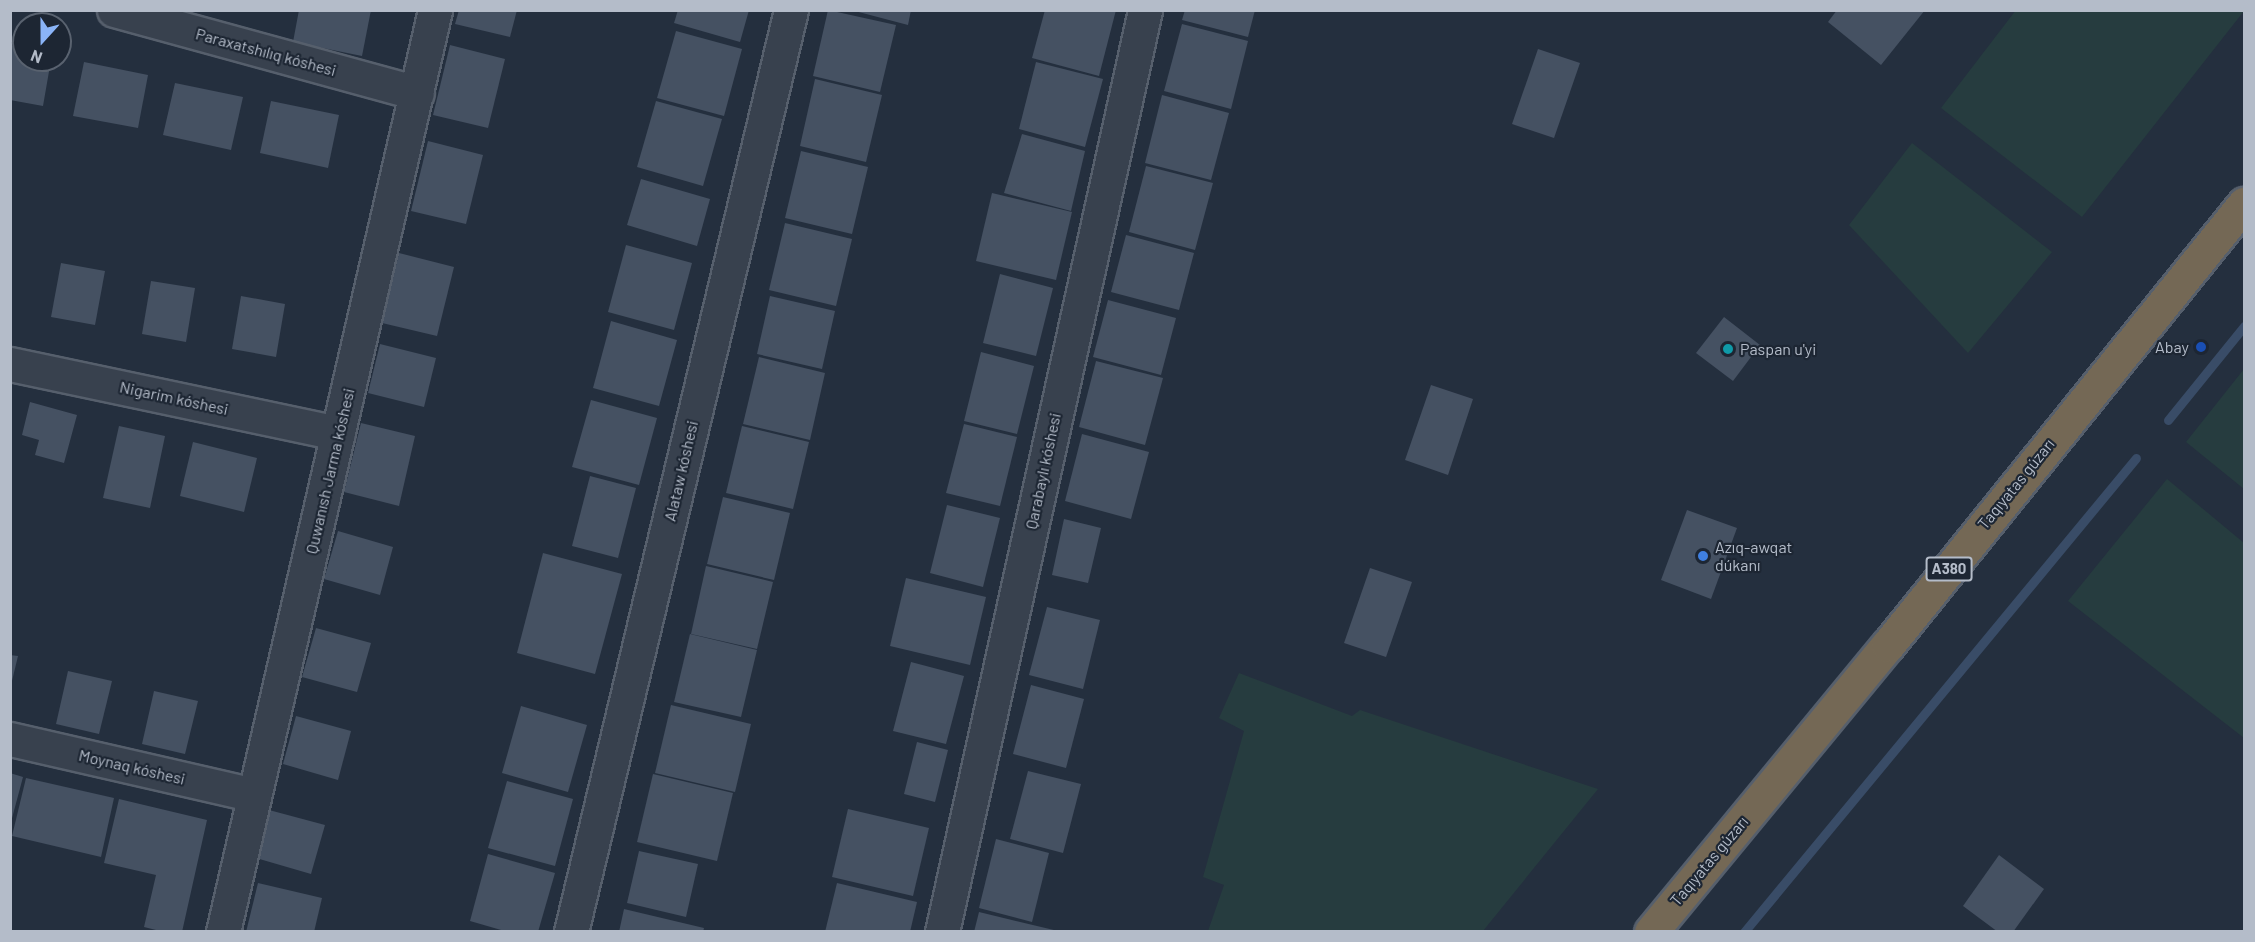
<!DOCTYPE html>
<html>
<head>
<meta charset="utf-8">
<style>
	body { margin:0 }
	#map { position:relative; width:2255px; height:942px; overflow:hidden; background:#242f3e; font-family:Barlow,sans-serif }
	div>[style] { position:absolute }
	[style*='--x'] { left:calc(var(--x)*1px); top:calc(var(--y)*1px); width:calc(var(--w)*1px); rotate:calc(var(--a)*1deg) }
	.green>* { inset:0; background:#263c3f }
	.stream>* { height:9px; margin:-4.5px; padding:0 4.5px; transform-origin:4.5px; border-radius:4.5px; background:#394c67 }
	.building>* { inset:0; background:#455162 }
	.roads { filter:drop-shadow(2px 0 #565f6c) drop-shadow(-2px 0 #565f6c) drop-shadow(0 2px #565f6c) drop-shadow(0 -2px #565f6c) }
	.minor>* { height:33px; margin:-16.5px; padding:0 16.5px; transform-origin:16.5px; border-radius:16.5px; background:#38414e }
	.highway>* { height:33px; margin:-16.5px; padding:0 16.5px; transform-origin:16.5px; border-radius:16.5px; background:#746855 }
	.dots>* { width:16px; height:16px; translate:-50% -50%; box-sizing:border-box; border:3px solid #1d2633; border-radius:50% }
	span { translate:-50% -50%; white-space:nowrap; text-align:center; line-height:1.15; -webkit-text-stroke:4.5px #1d2633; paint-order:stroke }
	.shield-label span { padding:2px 4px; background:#1d2633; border:2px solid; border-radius:4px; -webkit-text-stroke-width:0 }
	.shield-label { font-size:15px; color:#b4bcc9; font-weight:700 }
	.street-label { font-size:16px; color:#b4bcc9 }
	.poi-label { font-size:16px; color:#b4bcc9 }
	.right { translate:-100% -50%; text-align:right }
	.left { translate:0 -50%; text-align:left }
	.frame { position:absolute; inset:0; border:12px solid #b4bcc9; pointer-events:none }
	.north { position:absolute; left:12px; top:12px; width:60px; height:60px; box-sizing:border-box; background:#1d2633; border:2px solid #59626f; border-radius:50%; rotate:201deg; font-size:16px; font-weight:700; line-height:24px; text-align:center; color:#b4bcc9 }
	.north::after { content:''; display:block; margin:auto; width:21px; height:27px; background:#8ab4f8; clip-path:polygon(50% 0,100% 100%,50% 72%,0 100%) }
</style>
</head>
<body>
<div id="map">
	<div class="green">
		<div style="clip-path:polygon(2016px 10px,2244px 10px,2244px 11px,2082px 217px,1941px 108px)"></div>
		<div style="clip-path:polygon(1912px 143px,2052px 252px,1968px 353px,1849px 225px)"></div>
		<div style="clip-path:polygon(2244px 369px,2244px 489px,2186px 442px)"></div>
		<div style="clip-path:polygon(2167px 479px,2244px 543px,2244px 738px,2068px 601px)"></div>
		<div style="clip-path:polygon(1239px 673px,1352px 716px,1360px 710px,1598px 789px,1483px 931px,1208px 931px,1224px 885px,1203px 877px,1244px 731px,1219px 718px)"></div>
	</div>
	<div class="stream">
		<div style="--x:2168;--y:420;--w:121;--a:-51"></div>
		<div style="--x:1744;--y:932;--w:615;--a:-50.41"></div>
	</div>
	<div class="building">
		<div style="clip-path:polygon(299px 10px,371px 10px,362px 56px,293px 42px)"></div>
		<div style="clip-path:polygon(459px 10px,517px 10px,510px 37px,455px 24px)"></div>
		<div style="clip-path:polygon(678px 10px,749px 10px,740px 42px,674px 23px)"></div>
		<div style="clip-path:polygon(828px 10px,896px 25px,880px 92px,813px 76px)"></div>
		<div style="clip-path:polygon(851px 10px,911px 10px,908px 25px)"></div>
		<div style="clip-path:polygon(1045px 10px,1116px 10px,1099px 76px,1032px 58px)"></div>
		<div style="clip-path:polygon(1185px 10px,1255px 10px,1248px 37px,1182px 20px)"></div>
		<div style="clip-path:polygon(1837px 10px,1925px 10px,1881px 65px,1828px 22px)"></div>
		<div style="clip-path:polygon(1182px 24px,1248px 41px,1231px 109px,1164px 91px)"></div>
		<div style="clip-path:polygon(676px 31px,742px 49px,724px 116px,657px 98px)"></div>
		<div style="clip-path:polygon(10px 45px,24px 48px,24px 60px,51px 60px,43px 106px,10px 100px)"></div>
		<div style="clip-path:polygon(450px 45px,505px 59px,488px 128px,433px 115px)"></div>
		<div style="clip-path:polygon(1538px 49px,1580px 63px,1554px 138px,1512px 124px)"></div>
		<div style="clip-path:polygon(84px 62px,148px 75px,138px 128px,73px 116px)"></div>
		<div style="clip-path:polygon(1036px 62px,1103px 79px,1085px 147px,1019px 129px)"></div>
		<div style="clip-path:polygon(815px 79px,882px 95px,866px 162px,800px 146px)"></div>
		<div style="clip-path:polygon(175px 83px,243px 97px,231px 150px,163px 135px)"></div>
		<div style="clip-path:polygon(1162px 95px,1229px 113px,1211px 180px,1145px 163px)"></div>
		<div style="clip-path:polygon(271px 101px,339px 115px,328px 168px,260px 153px)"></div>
		<div style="clip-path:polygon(656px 101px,722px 119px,703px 186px,637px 167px)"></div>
		<div style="clip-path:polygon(1022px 134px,1085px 151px,1071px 211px,1004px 193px)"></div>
		<div style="clip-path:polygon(428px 141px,483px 155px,466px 224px,411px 211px)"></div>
		<div style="clip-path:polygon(801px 151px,868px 167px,852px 234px,785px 218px)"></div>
		<div style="clip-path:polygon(1146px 166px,1213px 183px,1195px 250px,1129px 232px)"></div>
		<div style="clip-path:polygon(641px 179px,710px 199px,697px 246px,627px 225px)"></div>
		<div style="clip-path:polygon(992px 193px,1072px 212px,1056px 280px,976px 261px)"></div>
		<div style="clip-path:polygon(785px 223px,852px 239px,836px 306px,769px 290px)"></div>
		<div style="clip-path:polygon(1126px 235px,1194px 253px,1179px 310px,1111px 292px)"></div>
		<div style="clip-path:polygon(626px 245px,692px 263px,674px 330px,608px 312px)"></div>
		<div style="clip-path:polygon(399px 253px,454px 267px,437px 336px,382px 323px)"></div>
		<div style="clip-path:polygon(61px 263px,105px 271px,95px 325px,51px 317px)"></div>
		<div style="clip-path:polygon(1000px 274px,1053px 288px,1036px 356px,983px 343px)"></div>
		<div style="clip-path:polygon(151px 281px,195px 288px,186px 342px,142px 334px)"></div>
		<div style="clip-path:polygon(241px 296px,285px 304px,276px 357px,232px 349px)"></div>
		<div style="clip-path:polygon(770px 296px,835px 311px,822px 369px,757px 354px)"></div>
		<div style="clip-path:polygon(1108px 300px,1176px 318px,1161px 375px,1093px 357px)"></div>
		<div style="clip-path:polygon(1724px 317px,1760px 345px,1733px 381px,1696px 353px)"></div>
		<div style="clip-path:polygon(611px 321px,677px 340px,659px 406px,593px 388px)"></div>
		<div style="clip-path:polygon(380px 344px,436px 358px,424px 407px,368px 393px)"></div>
		<div style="clip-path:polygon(981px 352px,1034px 366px,1017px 434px,964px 421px)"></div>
		<div style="clip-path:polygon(759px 357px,825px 373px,810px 440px,743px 424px)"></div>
		<div style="clip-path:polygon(1096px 361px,1163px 378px,1145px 445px,1079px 427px)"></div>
		<div style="clip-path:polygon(1431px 385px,1473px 399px,1448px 475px,1405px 460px)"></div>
		<div style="clip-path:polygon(591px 400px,657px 418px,639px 485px,572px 467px)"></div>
		<div style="clip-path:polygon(30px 402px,77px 415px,64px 463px,35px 455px,39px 440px,22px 435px)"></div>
		<div style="clip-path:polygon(361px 423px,415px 436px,399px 506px,344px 492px)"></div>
		<div style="clip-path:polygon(964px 424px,1017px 437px,1000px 506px,946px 493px)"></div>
		<div style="clip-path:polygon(119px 426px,165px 436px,150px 508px,103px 498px)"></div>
		<div style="clip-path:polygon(742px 426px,809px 442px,793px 509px,726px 493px)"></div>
		<div style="clip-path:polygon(1082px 434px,1149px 452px,1131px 519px,1065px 501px)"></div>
		<div style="clip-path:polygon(193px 442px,257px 458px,244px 512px,180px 496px)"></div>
		<div style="clip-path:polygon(590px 476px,636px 488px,618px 558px,572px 546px)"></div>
		<div style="clip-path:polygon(723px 497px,790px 513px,774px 580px,707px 564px)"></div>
		<div style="clip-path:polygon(947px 505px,1000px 518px,983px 587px,930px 573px)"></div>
		<div style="clip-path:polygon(1687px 510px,1737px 528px,1711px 599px,1661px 580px)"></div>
		<div style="clip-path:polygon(1064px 519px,1101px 528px,1088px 583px,1052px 575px)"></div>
		<div style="clip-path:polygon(338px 531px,393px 547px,380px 595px,324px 579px)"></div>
		<div style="clip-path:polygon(543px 553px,622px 574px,595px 674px,517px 653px)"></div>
		<div style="clip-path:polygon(706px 566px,773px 582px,757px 649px,691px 634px)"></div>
		<div style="clip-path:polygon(1370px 568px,1412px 582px,1386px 657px,1344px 643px)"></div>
		<div style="clip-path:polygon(906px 578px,986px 597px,970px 665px,890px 646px)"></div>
		<div style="clip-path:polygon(1047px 607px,1100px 620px,1083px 689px,1029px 675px)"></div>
		<div style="clip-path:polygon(316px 628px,371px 643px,357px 692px,302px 677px)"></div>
		<div style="clip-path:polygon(690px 634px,757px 650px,741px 717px,674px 702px)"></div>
		<div style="clip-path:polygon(10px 655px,18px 656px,11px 685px,10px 685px)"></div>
		<div style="clip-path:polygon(911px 662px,964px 676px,946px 744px,893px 731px)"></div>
		<div style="clip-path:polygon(68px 671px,112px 681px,99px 734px,56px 724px)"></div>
		<div style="clip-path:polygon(1031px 685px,1084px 699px,1066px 768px,1013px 754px)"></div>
		<div style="clip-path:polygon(154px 691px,198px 701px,185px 754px,142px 744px)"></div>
		<div style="clip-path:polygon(671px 705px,751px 724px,735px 792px,655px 773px)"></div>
		<div style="clip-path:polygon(521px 706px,587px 725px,568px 792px,502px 773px)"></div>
		<div style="clip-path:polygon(296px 716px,351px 731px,338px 780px,283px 764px)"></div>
		<div style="clip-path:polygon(917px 742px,948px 750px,935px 802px,904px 794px)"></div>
		<div style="clip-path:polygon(1028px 771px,1081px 784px,1063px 853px,1010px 839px)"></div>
		<div style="clip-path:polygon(10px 773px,23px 777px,11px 822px,10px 822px)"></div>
		<div style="clip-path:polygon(653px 774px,733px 793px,717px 861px,637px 842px)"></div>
		<div style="clip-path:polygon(26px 778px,114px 798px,101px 857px,12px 836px)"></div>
		<div style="clip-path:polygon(507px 781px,573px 799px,555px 866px,488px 848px)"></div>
		<div style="clip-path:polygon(119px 799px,207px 820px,182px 932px,164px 932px,144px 927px,156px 875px,104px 863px)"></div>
		<div style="clip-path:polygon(848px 809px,929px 828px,913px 896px,832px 877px)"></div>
		<div style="clip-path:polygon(269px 810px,325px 825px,311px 874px,256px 858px)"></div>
		<div style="clip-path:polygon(996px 839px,1049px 853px,1032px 922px,979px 908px)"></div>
		<div style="clip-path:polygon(639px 851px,698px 864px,686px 917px,627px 903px)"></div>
		<div style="clip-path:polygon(488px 854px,555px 873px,538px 932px,508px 932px,470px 921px)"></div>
		<div style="clip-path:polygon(1999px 855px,2044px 889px,2013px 932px,1998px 932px,1963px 906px)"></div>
		<div style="clip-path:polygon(258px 883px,322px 898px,314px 932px,246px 932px)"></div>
		<div style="clip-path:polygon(837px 883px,917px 902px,910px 932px,825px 932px)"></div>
		<div style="clip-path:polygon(624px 909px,704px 928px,703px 932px,619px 932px)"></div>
		<div style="clip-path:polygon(979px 912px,1058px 931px,1057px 932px,974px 932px)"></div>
	</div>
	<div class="roads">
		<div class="minor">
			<div style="--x:114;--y:10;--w:314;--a:15.3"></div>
			<div style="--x:10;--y:364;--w:335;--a:11.9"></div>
			<div style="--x:10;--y:739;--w:250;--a:12.9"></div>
			<div style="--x:223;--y:932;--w:946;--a:-77.05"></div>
			<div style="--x:571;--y:932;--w:948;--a:-76.58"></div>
			<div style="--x:942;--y:932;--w:944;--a:-77.58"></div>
		</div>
		<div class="highway">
			<div style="--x:1651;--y:932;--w:372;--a:-50.5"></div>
			<div style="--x:1888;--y:645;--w:567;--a:-51.09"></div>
		</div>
	</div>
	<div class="dots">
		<div style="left:2201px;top:347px;background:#1a4fb4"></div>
		<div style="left:1728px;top:349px;background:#0f9aa8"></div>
		<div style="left:1703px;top:556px;background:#3f7fe0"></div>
	</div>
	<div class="shield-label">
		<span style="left:1949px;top:569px">A380</span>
	</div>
	<div class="street-label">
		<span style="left:266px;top:52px;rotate:15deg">Paraxatshılıq kóshesi</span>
		<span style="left:174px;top:398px;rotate:12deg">Nigarim kóshesi</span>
		<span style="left:330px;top:471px;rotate:-77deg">Quwanısh Jarma kóshesi</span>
		<span style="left:681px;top:471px;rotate:-77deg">Alataw kóshesi</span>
		<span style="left:1043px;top:471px;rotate:-78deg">Qarabaylı kóshesi</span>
		<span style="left:2016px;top:484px;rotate:-51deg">Taqıyatas gúzarı</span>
		<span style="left:132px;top:767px;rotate:13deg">Moynaq kóshesi</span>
		<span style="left:1709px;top:861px;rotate:-50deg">Taqıyatas gúzarı</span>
	</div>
	<div class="poi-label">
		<span class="right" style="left:2189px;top:347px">Abay</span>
		<span class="left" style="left:1740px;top:349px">Paspan u'yi</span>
		<span class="left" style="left:1715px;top:556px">Azıq-awqat<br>dúkanı</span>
	</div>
	<div class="frame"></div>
	<div class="north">N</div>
</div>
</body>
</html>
